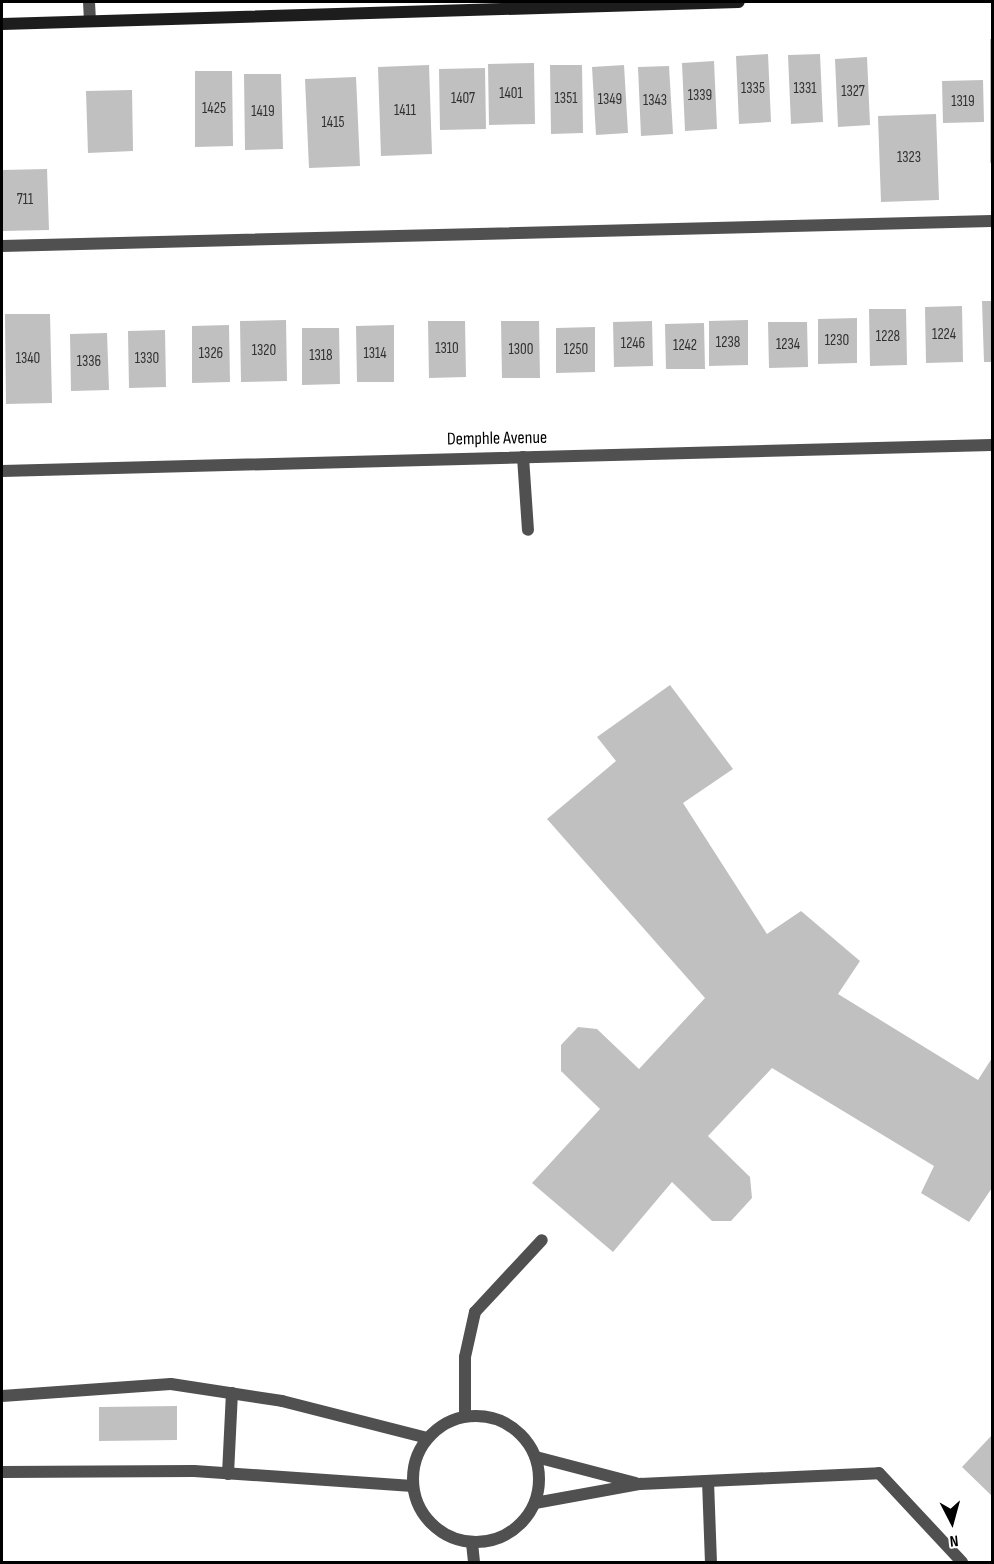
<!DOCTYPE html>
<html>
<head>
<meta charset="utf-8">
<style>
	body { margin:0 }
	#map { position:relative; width:994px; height:1564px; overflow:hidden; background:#fff; font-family:"Sofia Sans Condensed",sans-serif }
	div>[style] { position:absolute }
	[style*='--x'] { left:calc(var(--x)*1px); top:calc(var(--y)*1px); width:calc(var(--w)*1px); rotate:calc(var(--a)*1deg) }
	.building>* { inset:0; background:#c0c0c0 }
	.lane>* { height:12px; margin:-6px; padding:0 6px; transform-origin:6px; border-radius:6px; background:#505050 }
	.lane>.ring { margin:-6px; padding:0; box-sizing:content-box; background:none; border:12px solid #505050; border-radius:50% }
	.street>* { height:12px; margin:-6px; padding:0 6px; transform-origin:6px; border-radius:6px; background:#505050 }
	.secondary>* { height:12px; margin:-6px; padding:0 6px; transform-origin:6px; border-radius:6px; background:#1d1d1d }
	span { translate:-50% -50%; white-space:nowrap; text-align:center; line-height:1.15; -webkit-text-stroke:6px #fff; paint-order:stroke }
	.number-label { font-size:15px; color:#303030 }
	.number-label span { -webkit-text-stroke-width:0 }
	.street-label { font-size:18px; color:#000 }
	.frame { position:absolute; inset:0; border:3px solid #000; pointer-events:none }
	.north { position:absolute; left:922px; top:1492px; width:60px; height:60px; -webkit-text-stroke:4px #fff; paint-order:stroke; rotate:174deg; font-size:16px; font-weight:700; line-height:24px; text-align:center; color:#000 }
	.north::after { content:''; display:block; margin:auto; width:21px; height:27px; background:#000; clip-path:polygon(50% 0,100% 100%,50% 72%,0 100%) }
</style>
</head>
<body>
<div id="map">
	<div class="building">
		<div style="clip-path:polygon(990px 39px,992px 39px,992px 163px,990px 163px)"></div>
		<div style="clip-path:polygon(768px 54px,771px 122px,739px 124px,736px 56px)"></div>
		<div style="clip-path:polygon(820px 54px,823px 122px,791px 124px,788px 55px)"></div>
		<div style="clip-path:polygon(867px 57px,870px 125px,838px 127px,835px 59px)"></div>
		<div style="clip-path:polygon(714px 61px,717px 129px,685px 131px,682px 63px)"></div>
		<div style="clip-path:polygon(534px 63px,535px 124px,489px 125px,488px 64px)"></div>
		<div style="clip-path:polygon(429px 65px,432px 154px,381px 156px,378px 67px)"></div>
		<div style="clip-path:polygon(550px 65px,582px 65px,583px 133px,551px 134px)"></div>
		<div style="clip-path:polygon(624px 65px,628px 133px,596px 135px,592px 67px)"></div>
		<div style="clip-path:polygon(669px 66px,673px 134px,641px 136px,638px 67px)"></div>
		<div style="clip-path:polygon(485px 68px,486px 129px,440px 130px,439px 69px)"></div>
		<div style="clip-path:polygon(195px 71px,232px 71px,233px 146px,195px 147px)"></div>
		<div style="clip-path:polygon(244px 74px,281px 74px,283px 149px,245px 150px)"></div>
		<div style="clip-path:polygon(356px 77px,360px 166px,309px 168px,305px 79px)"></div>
		<div style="clip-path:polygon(983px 80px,984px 122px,943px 123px,942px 81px)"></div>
		<div style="clip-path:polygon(132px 90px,133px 151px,88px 153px,86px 91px)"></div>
		<div style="clip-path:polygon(936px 114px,939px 200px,881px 202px,878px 116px)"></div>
		<div style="clip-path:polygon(47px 169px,49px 230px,3px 231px,2px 170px)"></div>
		<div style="clip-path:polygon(982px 301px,992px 301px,992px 362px,984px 362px)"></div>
		<div style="clip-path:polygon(962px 306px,963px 362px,926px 363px,925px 307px)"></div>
		<div style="clip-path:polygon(869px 309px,906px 309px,907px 365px,870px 366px)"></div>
		<div style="clip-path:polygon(5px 314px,50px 314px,52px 403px,6px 404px)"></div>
		<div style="clip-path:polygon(857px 318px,857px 363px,818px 364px,818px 319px)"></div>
		<div style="clip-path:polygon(286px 320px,287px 381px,241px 382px,240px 321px)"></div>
		<div style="clip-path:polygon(748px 320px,748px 365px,709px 366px,709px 321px)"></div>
		<div style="clip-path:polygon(428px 321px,465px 321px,466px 377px,429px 378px)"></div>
		<div style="clip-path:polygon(501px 321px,539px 321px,540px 378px,502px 378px)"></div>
		<div style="clip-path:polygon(652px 321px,653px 366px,614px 367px,613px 322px)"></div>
		<div style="clip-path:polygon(768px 322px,807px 322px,808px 367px,769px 368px)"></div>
		<div style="clip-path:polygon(704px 323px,705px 369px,666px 369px,665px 324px)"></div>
		<div style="clip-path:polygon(229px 325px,230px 382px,192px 383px,192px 326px)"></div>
		<div style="clip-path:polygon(394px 325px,394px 382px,357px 382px,356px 326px)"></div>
		<div style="clip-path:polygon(595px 327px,595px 372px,556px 373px,556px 328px)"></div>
		<div style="clip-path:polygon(302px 328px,339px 328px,340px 384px,302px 385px)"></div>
		<div style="clip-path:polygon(165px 330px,166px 387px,129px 388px,128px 331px)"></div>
		<div style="clip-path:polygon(107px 333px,109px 390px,71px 391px,70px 334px)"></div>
		<div style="clip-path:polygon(670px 685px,733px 769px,683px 803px,767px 934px,801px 911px,860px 961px,838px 994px,978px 1080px,992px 1058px,992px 1188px,969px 1222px,921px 1193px,934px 1166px,772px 1068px,708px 1136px,750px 1177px,752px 1198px,731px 1221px,712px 1221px,672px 1182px,613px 1252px,532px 1183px,600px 1109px,561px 1071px,561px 1045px,578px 1027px,597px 1029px,639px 1069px,705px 998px,547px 819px,616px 761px,597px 737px)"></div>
		<div style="clip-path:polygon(177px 1406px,177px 1440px,99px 1441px,99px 1407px)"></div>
		<div style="clip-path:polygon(992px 1435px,992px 1496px,962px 1467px)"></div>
	</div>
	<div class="lane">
		<div style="--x:2;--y:246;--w:990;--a:-1.45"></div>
		<div style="--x:523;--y:457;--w:73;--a:86.1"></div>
		<div style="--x:2;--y:1396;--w:169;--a:-4.1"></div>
		<div style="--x:171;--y:1384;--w:112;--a:8.7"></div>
		<div style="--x:282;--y:1401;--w:150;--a:14.3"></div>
		<div class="ring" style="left:413px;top:1416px;width:114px;height:114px"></div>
		<div style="--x:465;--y:1416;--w:59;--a:-90"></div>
		<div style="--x:465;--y:1357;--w:46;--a:-77.5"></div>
		<div style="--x:475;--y:1312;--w:98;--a:-47.1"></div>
		<div style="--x:536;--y:1457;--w:103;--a:14.6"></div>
		<div style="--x:2;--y:1472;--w:192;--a:-0.3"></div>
		<div style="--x:194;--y:1471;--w:219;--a:3.9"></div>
		<div style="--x:228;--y:1474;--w:81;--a:-87.2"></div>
		<div style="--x:708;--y:1481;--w:81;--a:87.9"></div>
		<div style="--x:535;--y:1503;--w:107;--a:-10.3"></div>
		<div style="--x:640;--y:1484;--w:239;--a:-2.6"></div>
		<div style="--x:879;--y:1473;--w:122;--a:47"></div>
		<div style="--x:472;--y:1543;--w:19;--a:84"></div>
	</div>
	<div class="street">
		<div style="--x:89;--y:2;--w:18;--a:87"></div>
		<div style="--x:2;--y:471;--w:990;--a:-1.5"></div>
	</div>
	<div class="secondary">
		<div style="--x:2;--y:24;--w:737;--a:-1.71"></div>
	</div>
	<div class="number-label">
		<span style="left:753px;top:89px">1335</span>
		<span style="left:805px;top:89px">1331</span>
		<span style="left:853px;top:92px">1327</span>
		<span style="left:511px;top:94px">1401</span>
		<span style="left:700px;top:96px">1339</span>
		<span style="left:463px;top:99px">1407</span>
		<span style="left:566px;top:99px">1351</span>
		<span style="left:610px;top:100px">1349</span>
		<span style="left:655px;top:101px">1343</span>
		<span style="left:963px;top:102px">1319</span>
		<span style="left:214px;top:109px">1425</span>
		<span style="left:405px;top:111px">1411</span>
		<span style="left:263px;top:112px">1419</span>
		<span style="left:333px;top:123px">1415</span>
		<span style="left:909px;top:158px">1323</span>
		<span style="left:25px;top:200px">711</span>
		<span style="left:944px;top:335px">1224</span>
		<span style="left:888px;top:337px">1228</span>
		<span style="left:837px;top:341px">1230</span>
		<span style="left:728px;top:343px">1238</span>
		<span style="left:633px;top:344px">1246</span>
		<span style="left:788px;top:345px">1234</span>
		<span style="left:685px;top:346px">1242</span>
		<span style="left:447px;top:349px">1310</span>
		<span style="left:521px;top:350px">1300</span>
		<span style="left:576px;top:350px">1250</span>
		<span style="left:264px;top:351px">1320</span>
		<span style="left:211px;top:354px">1326</span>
		<span style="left:375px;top:354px">1314</span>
		<span style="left:321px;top:356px">1318</span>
		<span style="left:28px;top:359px">1340</span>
		<span style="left:147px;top:359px">1330</span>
		<span style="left:89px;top:362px">1336</span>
	</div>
	<div class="street-label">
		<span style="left:497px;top:439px;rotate:-1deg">Demphle Avenue</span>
	</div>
	<div class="frame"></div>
	<div class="north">N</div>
</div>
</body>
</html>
